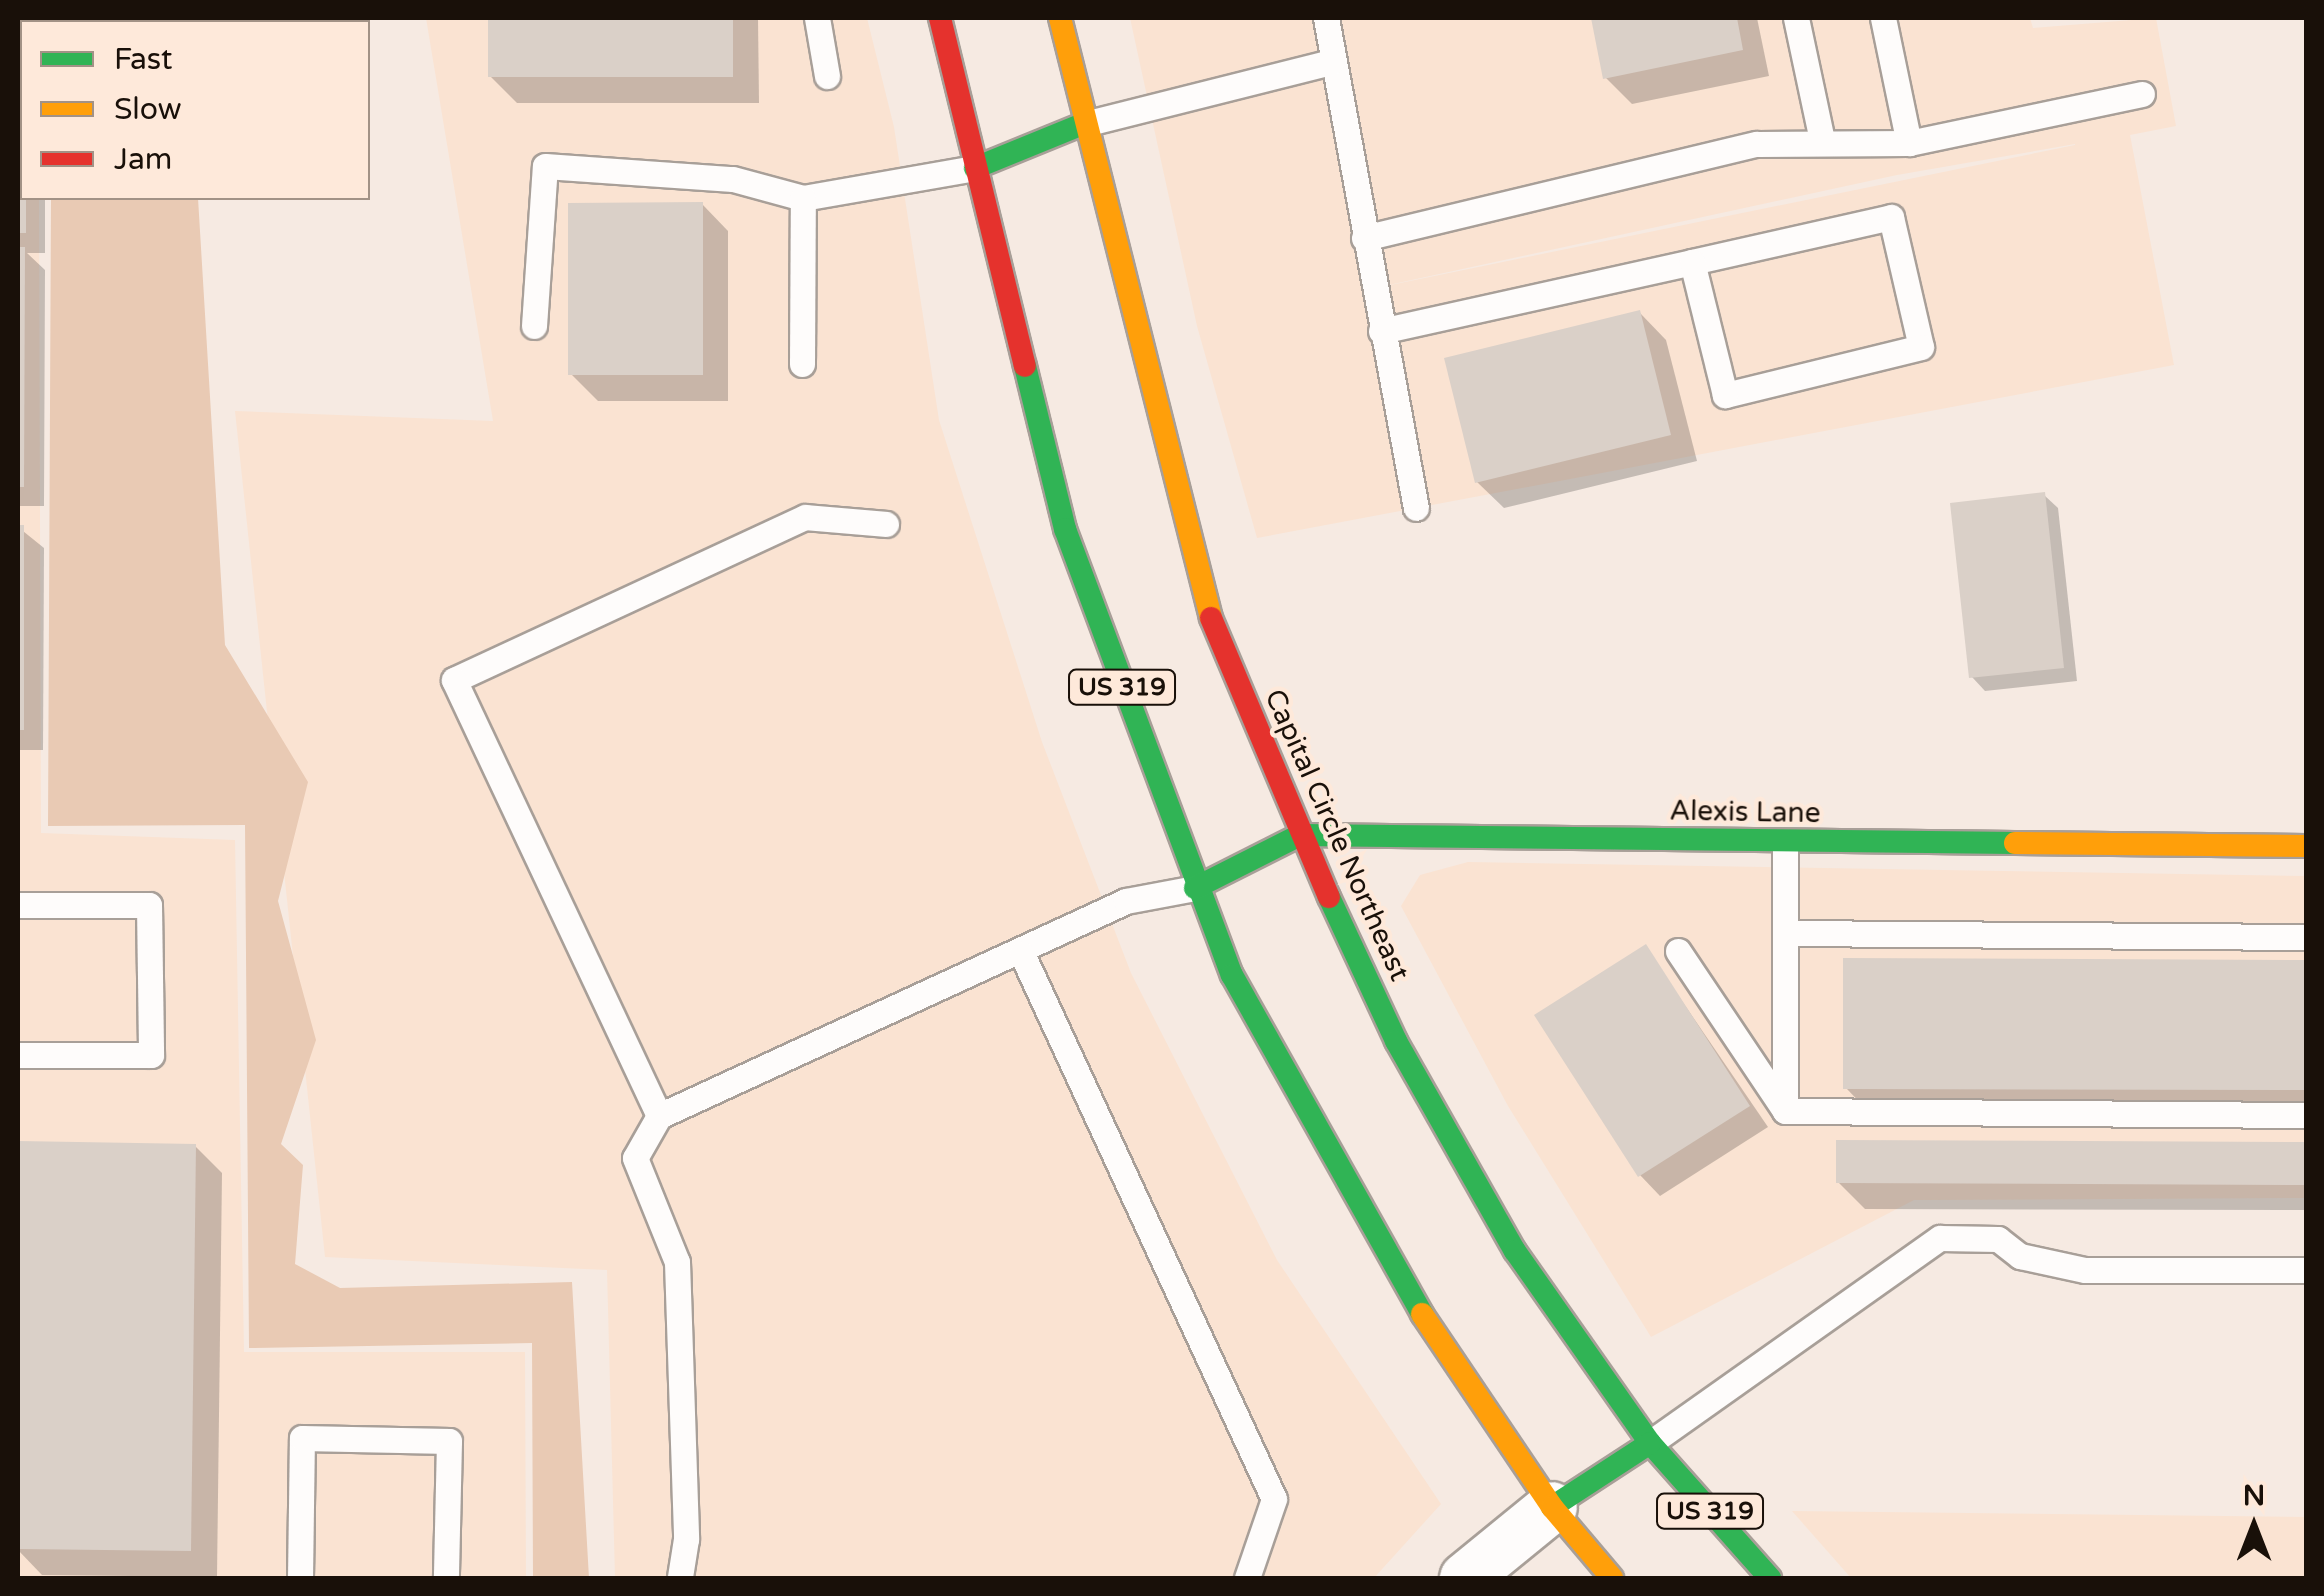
<!DOCTYPE html>
<html>
<head>
<meta charset="utf-8">
<style>
	body { margin:0 }
	#map { position:relative; width:2324px; height:1596px; overflow:hidden; background:#f6eae2; font-family:"Varela Round",sans-serif }
	div>[style] { position:absolute }
	[style*='--x'] { left:calc(var(--x)*1px); top:calc(var(--y)*1px); width:calc(var(--w)*1px); rotate:calc(var(--a)*1deg) }
	.built>* { inset:0; background:#fae3d2 }
	.forest>* { inset:0; background:#e9cab4 }
	.shadow>* { inset:0; background:#0003 }
	.building>* { inset:0; background:#dad0c8 }
	.roads { filter:drop-shadow(2px 0 #a89f98) drop-shadow(-2px 0 #a89f98) drop-shadow(0 2px #a89f98) drop-shadow(0 -2px #a89f98) }
	.lane>* { height:25px; margin:-12.5px; padding:0 12.5px; transform-origin:12.5px; border-radius:12.5px; background:#fefcfb }
	.street>* { height:50px; margin:-25px; padding:0 25px; transform-origin:25px; border-radius:25px; background:#fefcfb }
	.fast>* { height:22px; margin:-11px; padding:0 11px; transform-origin:11px; border-radius:11px; background:#30b455 }
	.slow>* { height:22px; margin:-11px; padding:0 11px; transform-origin:11px; border-radius:11px; background:#ff9f0a }
	.jam>* { height:22px; margin:-11px; padding:0 11px; transform-origin:11px; border-radius:11px; background:#e5322d }
	span { translate:-50% -50%; white-space:nowrap; text-align:center; line-height:1.15; -webkit-text-stroke:9px #fee9da; paint-order:stroke }
	.shield-label span { padding:2px 8px; background:#fee9da; border:2px solid; border-radius:8px; -webkit-text-stroke-width:0 }
	.shield-label { font-size:25px; color:#191009; font-weight:700 }
	.street-label { font-size:28px; color:#191009 }
	.frame { position:absolute; inset:0; border:20px solid #191009; pointer-events:none }
	.legend { position:absolute; left:20px; top:20px; width:350px; height:180px; box-sizing:border-box; background:#fee9da; border:2px solid #a29286; margin:0; padding:12px 18px; list-style:none; font-size:30px; color:#191009 }
	.legend li { display:flex; align-items:center; gap:20px; height:50px }
	.legend b { width:50px; border:2px solid #a29286 }
	.north { position:absolute; left:2204px; top:1476px; width:100px; height:100px; -webkit-text-stroke:8px #fee9da; paint-order:stroke; rotate:0deg; font-size:28px; font-weight:700; line-height:40px; text-align:center; color:#191009 }
	.north::after { content:''; display:block; margin:auto; width:35px; height:45px; background:#191009; clip-path:polygon(50% 0,100% 100%,50% 72%,0 100%) }
</style>
</head>
<body>
<div id="map">
	<div class="built">
		<div style="clip-path:polygon(18px 18px,39px 18px,22px 22px,22px 198px,39px 198px,41px 833px,235px 840px,244px 1352px,525px 1352px,526px 1578px,18px 1578px)"></div>
		<div style="clip-path:polygon(426px 18px,867px 18px,894px 127px,939px 420px,1042px 742px,1131px 973px,1277px 1260px,1441px 1504px,1374px 1578px,615px 1578px,607px 1270px,325px 1257px,235px 411px,493px 421px)"></div>
		<div style="clip-path:polygon(evenodd,1130px 18px,2030px 18px,2033px 28px,2156px 18px,2176px 126px,2130px 135px,2174px 365px,1257px 538px,1197px 326px,1130px 18px,2075px 144px,2075px 145px,1361px 291px,1897px 175px,2075px 144px)"></div>
		<div style="clip-path:polygon(1468px 862px,2306px 876px,2306px 1198px,1914px 1200px,1651px 1337px,1508px 1106px,1401px 906px,1420px 875px)"></div>
		<div style="clip-path:polygon(1792px 1511px,2306px 1517px,2306px 1578px,1851px 1578px)"></div>
	</div>
	<div class="forest">
		<div style="clip-path:polygon(51px 198px,198px 198px,225px 645px,308px 782px,278px 901px,316px 1040px,281px 1144px,303px 1165px,295px 1264px,340px 1288px,572px 1282px,589px 1578px,533px 1578px,532px 1343px,249px 1348px,245px 825px,48px 826px)"></div>
	</div>
	<div class="shadow">
		<div style="clip-path:polygon(18px 18px,45px 18px,22px 22px,22px 198px,45px 198px,45px 253px,27px 253px,45px 270px,44px 506px,18px 506px)"></div>
		<div style="clip-path:polygon(490px 18px,758px 18px,759px 103px,517px 103px,490px 76px)"></div>
		<div style="clip-path:polygon(1593px 18px,1757px 18px,1769px 76px,1632px 104px,1606px 78px)"></div>
		<div style="clip-path:polygon(702px 204px,728px 231px,728px 401px,598px 401px,571px 374px)"></div>
		<div style="clip-path:polygon(1640px 313px,1666px 340px,1697px 461px,1504px 508px,1477px 482px)"></div>
		<div style="clip-path:polygon(2044px 495px,2058px 508px,2077px 681px,1985px 691px,1972px 677px)"></div>
		<div style="clip-path:polygon(18px 527px,44px 548px,43px 750px,18px 750px)"></div>
		<div style="clip-path:polygon(1645px 947px,1768px 1127px,1660px 1196px,1640px 1175px)"></div>
		<div style="clip-path:polygon(1846px 961px,2306px 962px,2306px 1116px,1872px 1115px,1846px 1088px)"></div>
		<div style="clip-path:polygon(1839px 1143px,2306px 1144px,2306px 1210px,1865px 1209px,1838px 1182px)"></div>
		<div style="clip-path:polygon(195px 1146px,222px 1173px,217px 1577px,42px 1575px,18px 1550px,18px 1315px)"></div>
	</div>
	<div class="building">
		<div style="clip-path:polygon(18px 18px,26px 18px,26px 233px,18px 233px)"></div>
		<div style="clip-path:polygon(488px 18px,733px 18px,733px 77px,488px 77px)"></div>
		<div style="clip-path:polygon(1591px 18px,1737px 18px,1743px 50px,1603px 79px)"></div>
		<div style="clip-path:polygon(703px 202px,703px 375px,568px 375px,568px 203px)"></div>
		<div style="clip-path:polygon(18px 247px,25px 247px,24px 487px,18px 487px)"></div>
		<div style="clip-path:polygon(1640px 310px,1671px 435px,1475px 483px,1444px 358px)"></div>
		<div style="clip-path:polygon(2045px 492px,2064px 668px,1969px 678px,1950px 503px)"></div>
		<div style="clip-path:polygon(18px 525px,24px 525px,24px 730px,18px 730px)"></div>
		<div style="clip-path:polygon(1646px 944px,1750px 1106px,1638px 1177px,1534px 1015px)"></div>
		<div style="clip-path:polygon(1843px 958px,2306px 960px,2306px 1090px,1843px 1089px)"></div>
		<div style="clip-path:polygon(1836px 1140px,2306px 1142px,2306px 1185px,1836px 1183px)"></div>
		<div style="clip-path:polygon(18px 1141px,196px 1144px,191px 1551px,18px 1549px)"></div>
	</div>
	<div class="roads">
		<div class="lane">
			<div style="--x:817;--y:18;--w:59;--a:80.2"></div>
			<div style="--x:1326;--y:18;--w:498;--a:79.6"></div>
			<div style="--x:1796;--y:18;--w:125;--a:78"></div>
			<div style="--x:1883;--y:18;--w:128;--a:78.3"></div>
			<div style="--x:1084;--y:124;--w:255;--a:-14.1"></div>
			<div style="--x:1364;--y:238;--w:404;--a:-13.5"></div>
			<div style="--x:1757;--y:144;--w:152;--a:-0.4"></div>
			<div style="--x:1909;--y:143;--w:238;--a:-11.9"></div>
			<div style="--x:534;--y:326;--w:160;--a:-86.1"></div>
			<div style="--x:545;--y:166;--w:188;--a:4"></div>
			<div style="--x:733;--y:179;--w:73;--a:15.2"></div>
			<div style="--x:803;--y:198;--w:175;--a:-9.9"></div>
			<div style="--x:1381;--y:331;--w:319;--a:-12.5"></div>
			<div style="--x:1692;--y:262;--w:204;--a:-12.7"></div>
			<div style="--x:1891;--y:217;--w:133;--a:77"></div>
			<div style="--x:1921;--y:347;--w:202;--a:166.2"></div>
			<div style="--x:1725;--y:395;--w:137;--a:-103.9"></div>
			<div style="--x:802;--y:364;--w:166;--a:-89.7"></div>
			<div style="--x:886;--y:524;--w:81;--a:-175.1"></div>
			<div style="--x:805;--y:517;--w:387;--a:155.1"></div>
			<div style="--x:454;--y:680;--w:482;--a:64.8"></div>
			<div style="--x:659;--y:1116;--w:514;--a:-24.72"></div>
			<div style="--x:1126;--y:901;--w:70;--a:-10.7"></div>
			<div style="--x:18;--y:905;--w:131;--a:0"></div>
			<div style="--x:149;--y:905;--w:150;--a:89.2"></div>
			<div style="--x:151;--y:1055;--w:133;--a:180"></div>
			<div style="--x:1785;--y:933;--w:521;--a:0.44"></div>
			<div style="--x:1678;--y:951;--w:192;--a:56.2"></div>
			<div style="--x:1785;--y:1111;--w:268;--a:-90"></div>
			<div style="--x:1022;--y:954;--w:600;--a:65.18"></div>
			<div style="--x:1274;--y:1499;--w:83;--a:108.9"></div>
			<div style="--x:1785;--y:1111;--w:521;--a:0.44"></div>
			<div style="--x:659;--y:1116;--w:48;--a:119.7"></div>
			<div style="--x:635;--y:1158;--w:112;--a:68"></div>
			<div style="--x:677;--y:1262;--w:277;--a:88.1"></div>
			<div style="--x:686;--y:1539;--w:39;--a:99"></div>
			<div style="--x:1650;--y:1443;--w:355;--a:-35.3"></div>
			<div style="--x:1940;--y:1238;--w:58;--a:1"></div>
			<div style="--x:1998;--y:1239;--w:28;--a:38"></div>
			<div style="--x:2020;--y:1256;--w:66;--a:12.2"></div>
			<div style="--x:2085;--y:1270;--w:221;--a:0"></div>
			<div style="--x:300;--y:1578;--w:140;--a:-89.2"></div>
			<div style="--x:302;--y:1438;--w:147;--a:1.2"></div>
			<div style="--x:449;--y:1441;--w:137;--a:91.3"></div>
		</div>
		<div class="street">
			<div style="--x:1465;--y:1578;--w:112;--a:-39.2"></div>
		</div>
		<div class="fast">
			<div style="--x:975;--y:168;--w:117;--a:-22.2"></div>
			<div style="--x:1025;--y:366;--w:168;--a:76.2"></div>
			<div style="--x:1065;--y:529;--w:476;--a:69.5"></div>
			<div style="--x:1232;--y:975;--w:389;--a:60.7"></div>
			<div style="--x:1195;--y:888;--w:118;--a:-26.8"></div>
			<div style="--x:1300;--y:835;--w:715;--a:0.64"></div>
			<div style="--x:1329;--y:897;--w:159;--a:65"></div>
			<div style="--x:1396;--y:1041;--w:241;--a:60.5"></div>
			<div style="--x:1515;--y:1251;--w:235;--a:54.9"></div>
			<div style="--x:1650;--y:1443;--w:181;--a:48.4"></div>
			<div style="--x:1552;--y:1507;--w:117;--a:-33.1"></div>
		</div>
		<div class="slow">
			<div style="--x:1060;--y:18;--w:619;--a:75.87"></div>
			<div style="--x:2015;--y:843;--w:291;--a:0.6"></div>
			<div style="--x:1422;--y:1314;--w:233;--a:56"></div>
			<div style="--x:1552;--y:1507;--w:93;--a:49.8"></div>
		</div>
		<div class="jam">
			<div style="--x:940;--y:18;--w:358;--a:76.3"></div>
			<div style="--x:1211;--y:618;--w:303;--a:67.1"></div>
		</div>
	</div>
	<div class="shield-label">
		<span style="left:1122px;top:687px">US 319</span>
		<span style="left:1710px;top:1511px">US 319</span>
	</div>
	<div class="street-label">
		<span style="left:1745px;top:812px;rotate:1deg">Alexis Lane</span>
		<span style="left:1337px;top:835px;rotate:66deg">Capital Circle Northeast</span>
	</div>
	<div class="frame"></div>
	<ul class="legend">
	<li><b style="height:12px;background:#30b455"></b>Fast</li>
	<li><b style="height:12px;background:#ff9f0a"></b>Slow</li>
	<li><b style="height:12px;background:#e5322d"></b>Jam</li>
	</ul>
	<div class="north">N</div>
</div>
</body>
</html>
